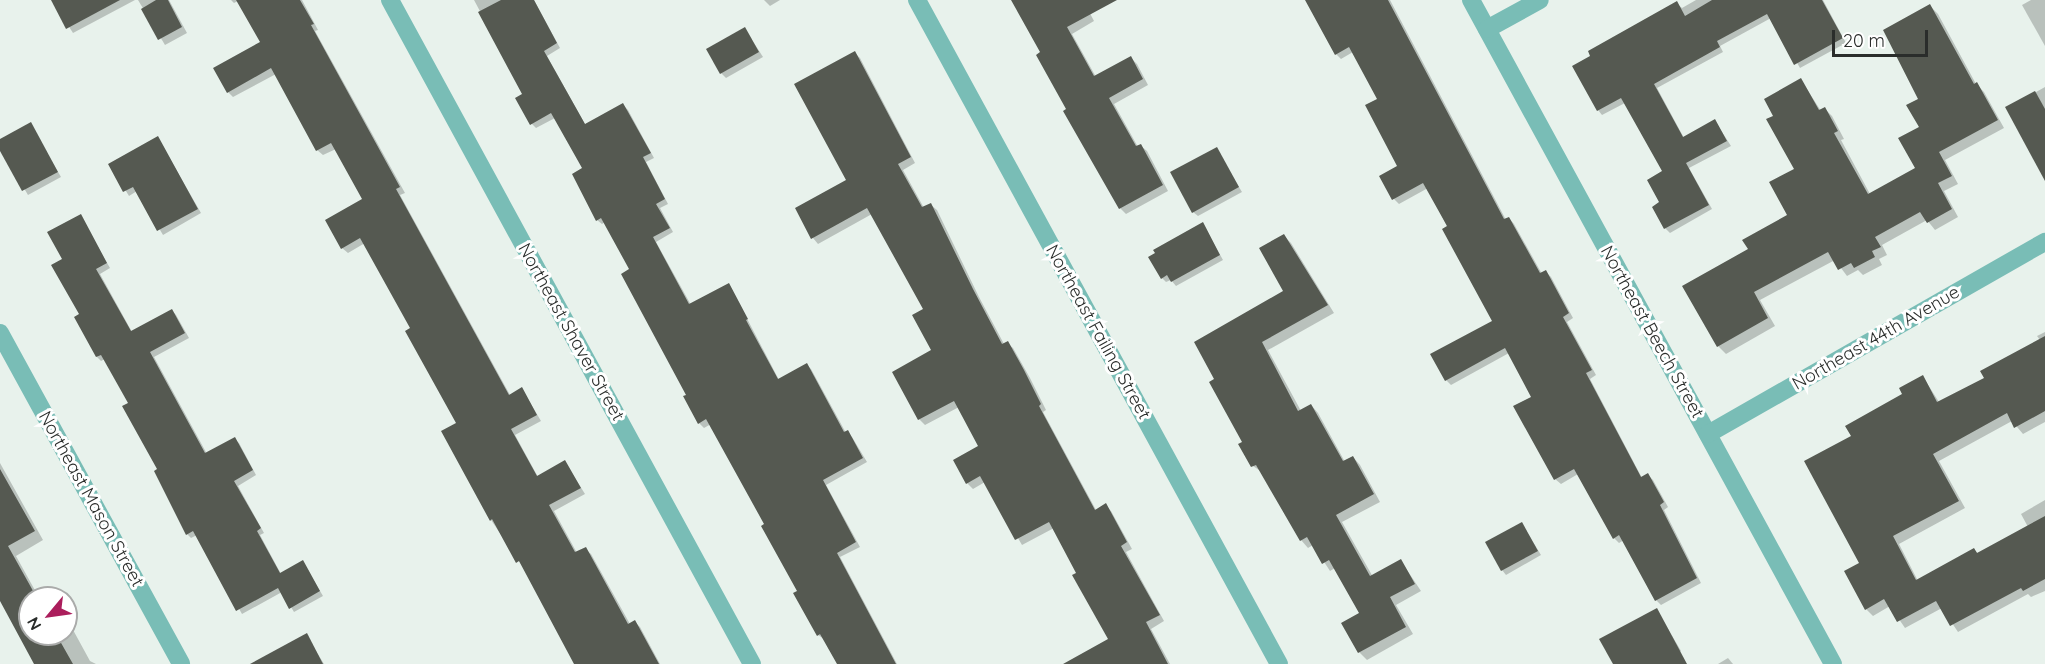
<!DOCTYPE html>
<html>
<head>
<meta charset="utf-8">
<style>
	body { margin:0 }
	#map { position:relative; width:2045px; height:664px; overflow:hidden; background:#e8f2ec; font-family:Quicksand,sans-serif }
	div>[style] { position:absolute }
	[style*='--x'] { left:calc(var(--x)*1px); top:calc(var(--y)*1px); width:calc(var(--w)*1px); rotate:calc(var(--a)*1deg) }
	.shadow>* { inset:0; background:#0003 }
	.building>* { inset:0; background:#555951 }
	.street>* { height:18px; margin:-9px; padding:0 9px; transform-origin:9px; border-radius:9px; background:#79bdb6 }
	span { translate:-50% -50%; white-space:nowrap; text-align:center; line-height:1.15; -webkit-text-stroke:6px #fff; paint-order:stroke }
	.street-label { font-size:18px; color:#2a2d2b }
	.north { position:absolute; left:18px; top:586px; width:60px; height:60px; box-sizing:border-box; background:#fff; border:2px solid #aaabaa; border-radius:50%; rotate:241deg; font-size:16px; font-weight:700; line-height:24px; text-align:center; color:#2a2d2b }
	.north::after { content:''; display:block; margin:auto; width:21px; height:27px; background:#ab1e5c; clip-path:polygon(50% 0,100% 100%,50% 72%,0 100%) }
	.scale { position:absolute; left:1832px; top:30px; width:96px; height:27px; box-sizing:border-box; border:3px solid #2a2d2b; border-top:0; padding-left:8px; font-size:18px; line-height:21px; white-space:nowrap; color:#2a2d2b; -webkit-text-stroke:4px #fff; paint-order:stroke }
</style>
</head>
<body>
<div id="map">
	<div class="shadow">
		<div style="clip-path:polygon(52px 0,135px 0,73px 33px)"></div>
		<div style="clip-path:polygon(138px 0,169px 0,187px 33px,165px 45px)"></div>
		<div style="clip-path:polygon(231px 0,302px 0,318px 30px,315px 31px,405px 193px,400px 195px,510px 395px,522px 389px,541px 421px,515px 435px,538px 477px,565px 462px,585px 494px,554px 511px,577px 553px,585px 549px,591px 554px,630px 624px,635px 622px,640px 627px,660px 664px,576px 664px,523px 567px,491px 520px,458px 424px,412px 329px,365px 243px,348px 253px,342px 248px,364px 200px,336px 149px,323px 155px,317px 150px,276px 74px,233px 97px,228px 92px,262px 43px,238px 1px,234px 3px)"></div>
		<div style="clip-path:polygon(474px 0,534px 0,560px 48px,547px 56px,586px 126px,623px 105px,628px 110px,654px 158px,646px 162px,668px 204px,660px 208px,673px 232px,656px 242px,691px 305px,729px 284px,779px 380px,807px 365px,811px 369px,846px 433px,852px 437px,867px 462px,826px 485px,860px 547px,840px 557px,897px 664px,838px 664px,824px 639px,818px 635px,766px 524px,711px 424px,704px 428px,699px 423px,631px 269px,605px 222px,602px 224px,597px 220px,584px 169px,555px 118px,536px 128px,532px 124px,524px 94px)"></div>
		<div style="clip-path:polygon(764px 0,780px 0,770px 6px)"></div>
		<div style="clip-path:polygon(1014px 0,1083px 0,1094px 21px,1072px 34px,1096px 77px,1131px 58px,1137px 64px,1148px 85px,1114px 104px,1138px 147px,1141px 146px,1147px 151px,1168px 191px,1126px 214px,1120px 208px)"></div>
		<div style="clip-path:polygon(1307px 0,1390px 0,1506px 220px,1509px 218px,1514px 224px,1542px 274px,1546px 272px,1551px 277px,1573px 318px,1567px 322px,1596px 375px,1590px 379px,1642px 478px,1648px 475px,1653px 480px,1668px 507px,1664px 510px,1701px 583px,1661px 605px,1656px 600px,1624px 540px,1619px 543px,1614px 538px,1578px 474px,1561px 484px,1555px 479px,1533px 397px,1509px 353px,1451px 385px,1446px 380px,1494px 321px,1428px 188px,1399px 204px,1394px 199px,1399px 167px,1379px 99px,1353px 52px,1341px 59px,1336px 54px)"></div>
		<div style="clip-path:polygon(1696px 0,1823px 0,1846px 43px,1800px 68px,1771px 18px,1720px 46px,1723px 52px,1657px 88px,1684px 138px,1715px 121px,1731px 146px,1689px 168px,1712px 209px,1670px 233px,1665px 228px,1661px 203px,1664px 172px,1625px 103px,1602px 115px,1598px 110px,1676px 3px,1682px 8px)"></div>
		<div style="clip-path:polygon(2031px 0,2045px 0,2045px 46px,2022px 5px)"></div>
		<div style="clip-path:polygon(1930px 6px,1938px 14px,1976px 84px,1984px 92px,2004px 128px,1945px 160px,1958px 184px,1944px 191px,1958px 217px,1935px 230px,1927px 220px,1882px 245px,1887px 255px,1879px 259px,1882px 265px,1863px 275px,1858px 270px,1847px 276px,1835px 260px,1760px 300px,1775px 326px,1726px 354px,1718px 346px,1750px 250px,1789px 215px,1796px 170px,1775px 117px,1801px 80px,1821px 111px,1825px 109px,1832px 116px,1844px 139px,1841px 140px,1870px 194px,1917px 168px,1920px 99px)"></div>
		<div style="clip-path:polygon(745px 29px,763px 57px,726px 78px,721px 73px)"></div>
		<div style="clip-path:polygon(854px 52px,860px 58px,915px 163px,903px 170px,924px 208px,931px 205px,937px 210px,979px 297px,1004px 344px,1007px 343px,1013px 348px,1030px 378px,1046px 410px,1043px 412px,1096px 510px,1105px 505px,1111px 511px,1132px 549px,1126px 552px,1164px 621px,1151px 629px,1170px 664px,1107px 664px,1110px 639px,1054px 528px,1022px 545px,985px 482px,973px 489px,967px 483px,980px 446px,959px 407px,925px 425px,919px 419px,894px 372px,933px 351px,925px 310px,872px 214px,818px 244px,813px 238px,848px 180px)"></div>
		<div style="clip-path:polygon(2045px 87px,2045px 161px,2007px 108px)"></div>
		<div style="clip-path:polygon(30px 124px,61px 177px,28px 195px,0 148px,0 140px)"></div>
		<div style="clip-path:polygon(158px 138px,201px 213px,163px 235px,137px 191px,129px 196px,110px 165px)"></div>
		<div style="clip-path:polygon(1216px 149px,1242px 192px,1198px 216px,1193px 212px)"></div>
		<div style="clip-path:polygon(80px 216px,110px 268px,100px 274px,132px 332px,172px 310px,176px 315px,189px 338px,154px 357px,207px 454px,234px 439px,239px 443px,256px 475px,238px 486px,264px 533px,260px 535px,281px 574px,303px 562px,323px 596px,294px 612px,282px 592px,242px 614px,197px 535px,191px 538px,187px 534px,130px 404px,105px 359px,101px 361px,97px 357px,76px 317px,81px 315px,64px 260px)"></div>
		<div style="clip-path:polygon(1203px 224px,1223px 260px,1176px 286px,1171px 280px,1166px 282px,1162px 278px)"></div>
		<div style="clip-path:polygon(1284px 236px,1291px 243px,1334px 313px,1268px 350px,1301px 411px,1311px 405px,1318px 413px,1345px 462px,1353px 457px,1360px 465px,1380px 502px,1342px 522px,1373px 577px,1401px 561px,1421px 591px,1396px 605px,1413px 634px,1367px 660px,1359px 652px,1344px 624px,1361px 614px,1335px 568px,1330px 571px,1313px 545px,1308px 548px,1301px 540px,1262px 472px,1253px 466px,1244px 442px,1211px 383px,1285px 292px)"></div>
		<div style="clip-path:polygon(2045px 332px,2045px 422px,2023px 434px,2012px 421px,1939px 461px,1965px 508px,1899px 544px,1918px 581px,1974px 550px,1979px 554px,2028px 527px,2021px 514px,2045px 500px,2045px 591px,2031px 597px,2028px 594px,1958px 632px,1942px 608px,1905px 628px,1890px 606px,1873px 616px,1866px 609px,1853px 437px,1923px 377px,1939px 402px,1987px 379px,2040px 340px,2037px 336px)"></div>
		<div style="clip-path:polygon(0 463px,43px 540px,16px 556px,37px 594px,46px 588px,56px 598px,30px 598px,30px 634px,66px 634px,66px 617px,90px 661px,96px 664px,49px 664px,0 598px)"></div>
		<div style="clip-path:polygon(1522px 524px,1541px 555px,1506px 575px,1502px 570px)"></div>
		<div style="clip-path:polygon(1657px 610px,1681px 651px,1657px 663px,1615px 664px)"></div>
		<div style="clip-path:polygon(306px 635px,324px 664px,263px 664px)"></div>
		<div style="clip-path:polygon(1728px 658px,1733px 664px,1718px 664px)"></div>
	</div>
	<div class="building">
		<div style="clip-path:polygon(51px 0,120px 0,66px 29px)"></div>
		<div style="clip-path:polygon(156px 0,168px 0,182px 27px,158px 40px,141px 9px)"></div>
		<div style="clip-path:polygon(236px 0,300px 0,314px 24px,311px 25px,400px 187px,396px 189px,509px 395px,522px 387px,537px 415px,511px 429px,537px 476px,565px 460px,581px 488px,549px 505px,575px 552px,586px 547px,628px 624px,635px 620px,659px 664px,574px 664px,519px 561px,516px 563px,492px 519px,490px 521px,441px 431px,456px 423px,405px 331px,410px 328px,360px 238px,341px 249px,325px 220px,362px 199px,331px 143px,316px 151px,271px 68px,227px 93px,213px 68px,260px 42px)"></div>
		<div style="clip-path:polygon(501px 0,534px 0,557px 43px,544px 51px,585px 124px,623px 103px,651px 153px,643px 157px,665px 199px,656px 204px,670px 228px,653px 237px,689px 304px,729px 283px,748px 319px,746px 320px,778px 379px,807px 363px,844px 432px,848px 430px,863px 458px,823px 480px,856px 542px,837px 553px,896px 664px,837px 664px,820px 634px,817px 636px,793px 593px,797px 591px,761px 526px,764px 524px,706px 419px,698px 424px,683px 396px,686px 395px,621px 274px,629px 269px,601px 218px,596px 221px,572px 174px,582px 168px,551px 113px,530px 125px,515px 98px,522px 94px,478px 12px)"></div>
		<div style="clip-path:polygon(1011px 0,1117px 0,1067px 27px,1094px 76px,1131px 56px,1143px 79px,1109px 98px,1136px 146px,1141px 144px,1163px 185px,1119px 209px,1063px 111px,1066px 109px,1036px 55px,1040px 52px)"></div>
		<div style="clip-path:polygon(1305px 0,1388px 0,1504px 219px,1509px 217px,1540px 273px,1546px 270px,1569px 313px,1563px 317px,1592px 370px,1586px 373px,1641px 477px,1648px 473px,1664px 502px,1660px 505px,1697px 578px,1655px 601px,1619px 535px,1613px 539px,1574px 469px,1554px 480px,1513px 406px,1531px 397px,1505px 348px,1445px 381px,1430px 354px,1492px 321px,1442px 229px,1447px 226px,1423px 183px,1392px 200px,1379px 176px,1397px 166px,1365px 105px,1377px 99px,1349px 47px,1335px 55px)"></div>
		<div style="clip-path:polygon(1712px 0,1822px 0,1843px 38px,1794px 65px,1767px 14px,1717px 41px,1720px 47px,1654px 84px,1683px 137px,1715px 119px,1727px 141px,1686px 163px,1709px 205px,1664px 229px,1652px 207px,1659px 202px,1647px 180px,1662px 171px,1621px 98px,1597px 111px,1572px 66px,1590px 56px,1588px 51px,1677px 1px,1685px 16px)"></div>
		<div style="clip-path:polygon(1930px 4px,1974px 84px,1977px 82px,1998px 120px,1939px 152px,1952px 176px,1938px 183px,1952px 209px,1927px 223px,1920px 212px,1875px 237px,1881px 247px,1872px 251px,1875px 257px,1854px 268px,1851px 263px,1838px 270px,1828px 252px,1754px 292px,1768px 318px,1717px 347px,1682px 286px,1748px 249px,1742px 240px,1787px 215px,1769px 182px,1794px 169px,1766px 119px,1773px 116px,1764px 99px,1801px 78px,1819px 110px,1825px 107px,1838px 131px,1834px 133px,1868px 194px,1915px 168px,1898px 138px,1919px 127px,1906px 105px,1918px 99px,1883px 30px)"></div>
		<div style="clip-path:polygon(745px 27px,759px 52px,720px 74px,706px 49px)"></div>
		<div style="clip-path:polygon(855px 51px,911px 157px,898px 164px,922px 207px,931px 203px,973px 289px,1002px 344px,1008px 341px,1024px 370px,1041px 404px,1039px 406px,1095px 510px,1106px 503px,1127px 542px,1121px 546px,1160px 615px,1146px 622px,1168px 664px,1063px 664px,1108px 639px,1072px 575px,1076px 573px,1049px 522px,1015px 540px,980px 476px,966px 484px,953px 460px,978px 446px,954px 401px,918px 420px,892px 372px,931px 350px,912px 315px,923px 309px,867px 208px,811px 239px,795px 208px,846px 180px,794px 84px)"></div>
		<div style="clip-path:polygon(2035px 91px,2045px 109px,2045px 181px,2005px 107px)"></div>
		<div style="clip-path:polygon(31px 122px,58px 172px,22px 191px,0 151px,0 139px)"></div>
		<div style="clip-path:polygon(158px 136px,198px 209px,157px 231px,133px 187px,123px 192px,108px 164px)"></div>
		<div style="clip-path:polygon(1217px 147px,1239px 187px,1192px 213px,1170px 172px)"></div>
		<div style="clip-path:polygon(81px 214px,107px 263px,96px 269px,131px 331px,172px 309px,185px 333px,150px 352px,205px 453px,235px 437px,253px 470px,234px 481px,261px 528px,257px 531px,280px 573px,303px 560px,320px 591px,289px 609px,278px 588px,236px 611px,193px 531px,186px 535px,154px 471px,157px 469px,122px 406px,128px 403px,101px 355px,96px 357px,74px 317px,79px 314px,51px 265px,62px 259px,47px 232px)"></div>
		<div style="clip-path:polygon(1203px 222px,1220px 255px,1171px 282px,1167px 275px,1161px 279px,1148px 257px,1155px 253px,1153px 250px)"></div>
		<div style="clip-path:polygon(1284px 234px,1328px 305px,1262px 342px,1298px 411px,1311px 404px,1343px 461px,1353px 456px,1374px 494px,1336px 515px,1370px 576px,1401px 559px,1415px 584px,1390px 597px,1406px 627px,1358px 653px,1341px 623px,1359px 613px,1329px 560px,1322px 564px,1307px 537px,1300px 541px,1256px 465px,1251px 467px,1238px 444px,1242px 442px,1209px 382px,1214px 379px,1194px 342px,1283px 291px,1259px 248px)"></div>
		<div style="clip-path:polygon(2045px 336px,2045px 411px,2014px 428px,2007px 413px,1933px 454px,1959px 501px,1893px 536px,1916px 580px,1974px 548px,1977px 553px,2045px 516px,2045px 579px,2023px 591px,2021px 588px,1950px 626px,1936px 601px,1897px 622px,1884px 599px,1865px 610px,1844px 571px,1859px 563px,1804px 461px,1851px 436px,1845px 426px,1902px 394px,1899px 388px,1923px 375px,1937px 402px,1984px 378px,1980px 371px)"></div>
		<div style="clip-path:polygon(0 469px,35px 531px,8px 546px,37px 598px,30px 598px,30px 634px,56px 634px,73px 664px,34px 664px,0 601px)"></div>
		<div style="clip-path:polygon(1522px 522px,1538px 551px,1501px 571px,1485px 542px)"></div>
		<div style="clip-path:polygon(1657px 608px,1687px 664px,1613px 664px,1599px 639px)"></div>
		<div style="clip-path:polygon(307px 633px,323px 664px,250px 664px)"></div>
	</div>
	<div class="street">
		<div style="--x:390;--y:0;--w:756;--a:61.4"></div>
		<div style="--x:917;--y:0;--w:756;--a:61.4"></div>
		<div style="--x:1471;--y:0;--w:756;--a:61.4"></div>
		<div style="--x:1487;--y:29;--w:60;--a:-28.7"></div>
		<div style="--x:0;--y:333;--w:377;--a:61.3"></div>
		<div style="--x:1708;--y:434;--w:388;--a:-29.7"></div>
	</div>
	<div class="street-label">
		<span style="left:571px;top:332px;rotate:61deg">Northeast Shaver Street</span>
		<span style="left:1098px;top:332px;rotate:61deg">Northeast Failing Street</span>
		<span style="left:1652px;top:332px;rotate:61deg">Northeast Beech Street</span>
		<span style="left:1876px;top:338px;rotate:-30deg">Northeast 44th Avenue</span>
		<span style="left:91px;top:499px;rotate:61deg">Northeast Mason Street</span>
	</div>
	<div class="north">N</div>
	<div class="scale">20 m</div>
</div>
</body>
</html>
